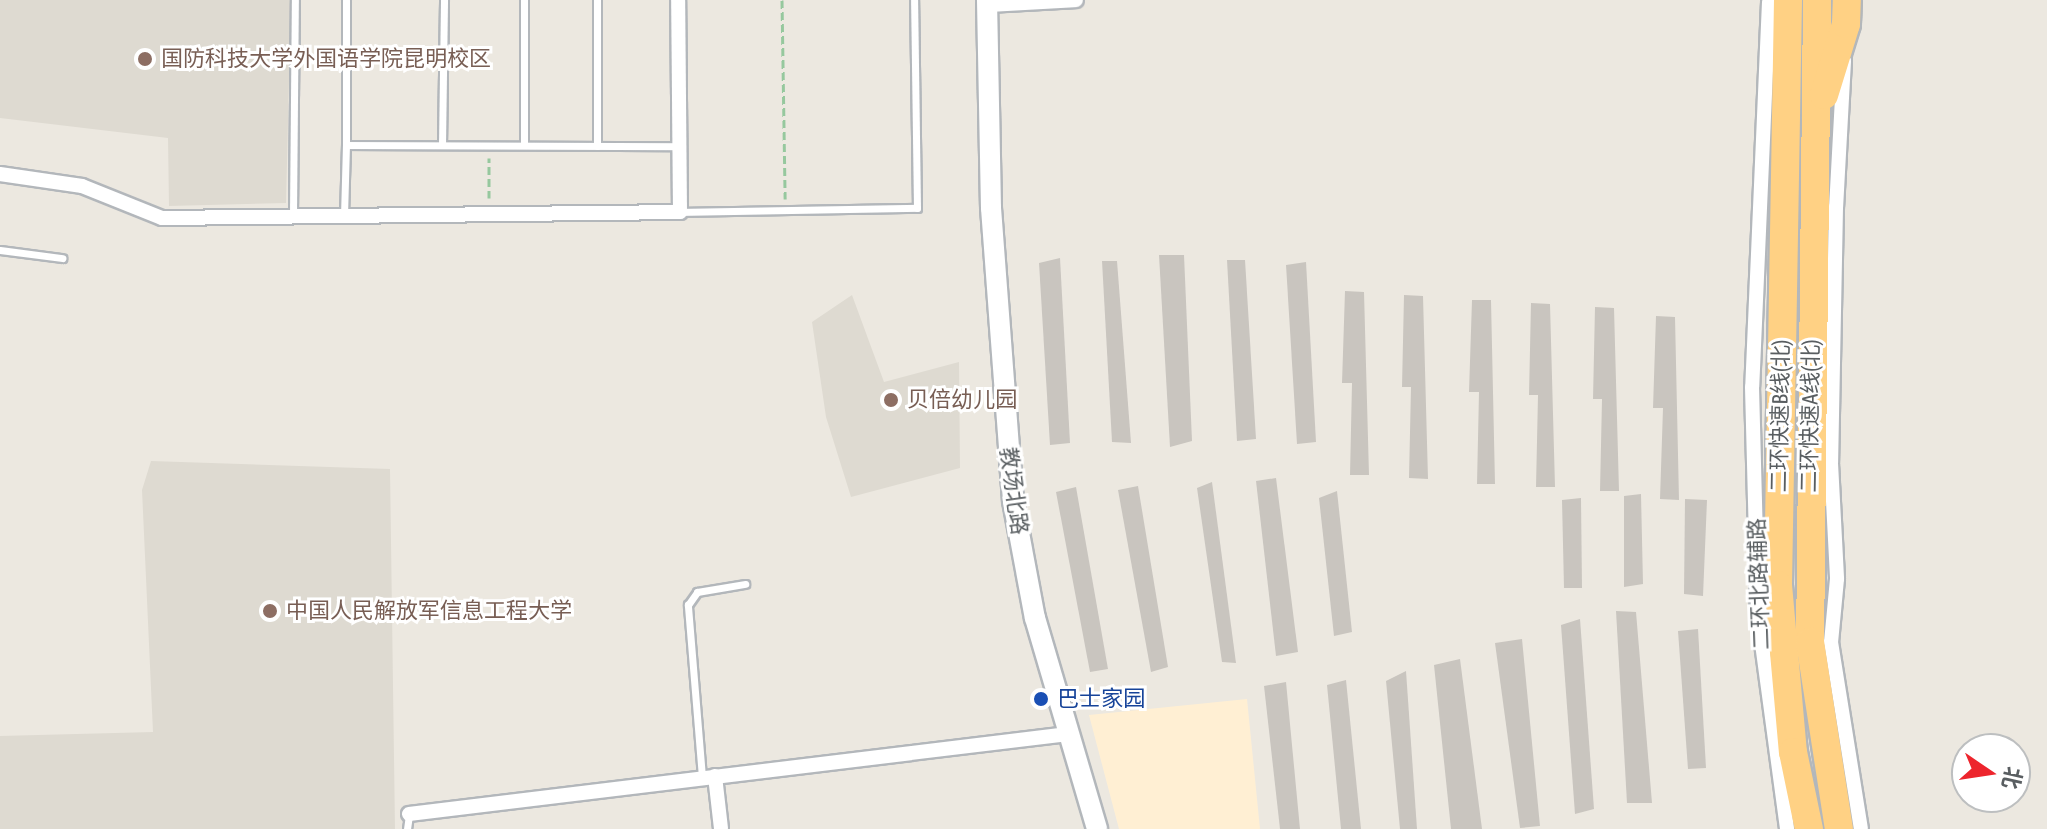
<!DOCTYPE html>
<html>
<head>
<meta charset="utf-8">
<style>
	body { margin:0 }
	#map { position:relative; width:2047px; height:829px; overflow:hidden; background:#ece8e0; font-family:"Asap Condensed","Noto Sans SC",sans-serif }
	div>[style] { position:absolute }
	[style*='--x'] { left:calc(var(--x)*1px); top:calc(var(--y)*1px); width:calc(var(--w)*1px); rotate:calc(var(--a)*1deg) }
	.commercial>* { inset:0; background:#ffefd3 }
	.education>* { inset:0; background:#dedad1 }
	.building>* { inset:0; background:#c9c5bf }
	.path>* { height:3px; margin-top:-1.5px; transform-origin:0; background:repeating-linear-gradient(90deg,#96c89e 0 8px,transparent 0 12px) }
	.roads { filter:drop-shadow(2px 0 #b3b7bb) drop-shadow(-2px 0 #b3b7bb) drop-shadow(0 2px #b3b7bb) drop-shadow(0 -2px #b3b7bb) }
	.lane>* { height:7px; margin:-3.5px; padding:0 3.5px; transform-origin:3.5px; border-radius:3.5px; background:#fff }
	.street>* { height:14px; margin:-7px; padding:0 7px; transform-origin:7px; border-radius:7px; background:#fff }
	.secondary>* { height:20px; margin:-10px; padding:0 10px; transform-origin:10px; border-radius:10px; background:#fff }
	.highway>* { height:28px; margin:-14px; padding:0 14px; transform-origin:14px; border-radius:14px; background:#ffd184 }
	.dots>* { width:22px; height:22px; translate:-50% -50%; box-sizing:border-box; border:4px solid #fff; border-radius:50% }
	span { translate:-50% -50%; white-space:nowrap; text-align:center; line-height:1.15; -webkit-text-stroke:6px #fff; paint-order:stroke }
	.education-label { font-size:22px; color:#785e54 }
	.left { translate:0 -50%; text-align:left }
	.street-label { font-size:22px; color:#595e61 }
	.transit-label { font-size:22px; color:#164399 }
	.north { position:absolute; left:1951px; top:733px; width:80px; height:80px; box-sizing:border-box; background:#fff; border:2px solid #bdbfc0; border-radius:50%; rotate:103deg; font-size:22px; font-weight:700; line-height:32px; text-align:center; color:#595e61 }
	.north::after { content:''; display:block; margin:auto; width:28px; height:36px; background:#ed252d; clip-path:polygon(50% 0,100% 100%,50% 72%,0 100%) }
</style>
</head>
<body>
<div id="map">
	<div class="commercial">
		<div style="clip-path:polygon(1247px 699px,1260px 829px,1119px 829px,1089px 715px)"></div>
	</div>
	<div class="education">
		<div style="clip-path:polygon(0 0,291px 0,286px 203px,169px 206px,168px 138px,0 118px)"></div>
		<div style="clip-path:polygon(852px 295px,884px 382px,959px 362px,960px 468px,851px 497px,826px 417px,812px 322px)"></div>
		<div style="clip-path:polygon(151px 461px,390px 469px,395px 829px,0 829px,0 736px,153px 732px,142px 490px)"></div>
	</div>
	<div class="building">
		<div style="clip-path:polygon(1159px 255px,1184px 255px,1192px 441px,1170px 447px)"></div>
		<div style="clip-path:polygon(1060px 258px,1070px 443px,1050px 445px,1039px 263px)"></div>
		<div style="clip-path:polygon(1227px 260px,1245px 260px,1256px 439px,1237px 441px)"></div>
		<div style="clip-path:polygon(1102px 261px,1117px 261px,1131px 443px,1112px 442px)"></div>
		<div style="clip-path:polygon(1306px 262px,1316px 442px,1297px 444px,1286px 265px)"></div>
		<div style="clip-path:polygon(1345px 291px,1364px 292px,1369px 475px,1350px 475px,1352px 383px,1342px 383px)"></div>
		<div style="clip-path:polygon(1404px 295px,1423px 296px,1428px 479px,1409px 478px,1411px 387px,1402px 387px)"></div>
		<div style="clip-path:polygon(1472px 300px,1491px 300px,1495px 484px,1477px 484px,1479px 392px,1469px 392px)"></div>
		<div style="clip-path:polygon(1531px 303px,1550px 304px,1555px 487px,1536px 487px,1538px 395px,1529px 395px)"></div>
		<div style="clip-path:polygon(1595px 307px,1614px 308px,1619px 491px,1600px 491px,1602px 399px,1593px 399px)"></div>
		<div style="clip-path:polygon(1656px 316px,1675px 317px,1679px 500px,1660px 499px,1663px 408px,1653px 408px)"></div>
		<div style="clip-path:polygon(1276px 478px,1298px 652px,1276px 656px,1256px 481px)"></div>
		<div style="clip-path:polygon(1212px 482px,1236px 663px,1222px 662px,1197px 488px)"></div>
		<div style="clip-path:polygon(1138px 486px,1168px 667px,1151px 672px,1118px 490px)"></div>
		<div style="clip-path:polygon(1076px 487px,1108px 669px,1090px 672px,1056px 492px)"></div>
		<div style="clip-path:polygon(1337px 491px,1352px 632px,1334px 636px,1319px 498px)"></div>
		<div style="clip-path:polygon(1641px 494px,1643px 584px,1624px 587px,1624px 496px)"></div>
		<div style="clip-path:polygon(1581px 498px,1582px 588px,1564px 588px,1562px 500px)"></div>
		<div style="clip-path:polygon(1685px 499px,1707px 500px,1703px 596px,1684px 594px)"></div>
		<div style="clip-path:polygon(1616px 611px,1636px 612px,1652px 803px,1627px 803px)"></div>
		<div style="clip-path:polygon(1580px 619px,1594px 809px,1575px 814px,1561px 625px)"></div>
		<div style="clip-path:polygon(1698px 629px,1706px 768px,1688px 769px,1678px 631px)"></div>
		<div style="clip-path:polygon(1522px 639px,1540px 826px,1520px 828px,1495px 643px)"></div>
		<div style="clip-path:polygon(1460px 659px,1482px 829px,1451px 829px,1434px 665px)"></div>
		<div style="clip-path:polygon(1406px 671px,1417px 829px,1400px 829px,1386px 681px)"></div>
		<div style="clip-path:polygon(1346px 680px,1361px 829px,1341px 829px,1327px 685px)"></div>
		<div style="clip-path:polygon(1286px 682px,1300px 829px,1280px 829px,1264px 686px)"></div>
	</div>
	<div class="path">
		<div style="--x:782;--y:0;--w:199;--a:89.1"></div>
		<div style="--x:489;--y:198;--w:40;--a:-90"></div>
	</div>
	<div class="roads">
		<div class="lane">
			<div style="--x:524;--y:0;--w:144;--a:90"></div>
			<div style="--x:346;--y:145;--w:145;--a:-90"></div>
			<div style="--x:442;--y:145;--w:145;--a:-89.2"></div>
			<div style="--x:597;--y:146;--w:146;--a:-90"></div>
			<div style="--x:680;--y:212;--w:237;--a:-1"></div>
			<div style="--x:917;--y:208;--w:208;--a:-90.8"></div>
			<div style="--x:293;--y:215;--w:215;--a:-89.5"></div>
			<div style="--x:344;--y:216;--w:71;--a:-88.4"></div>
			<div style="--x:346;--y:145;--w:334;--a:0.2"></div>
			<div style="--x:0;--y:250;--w:63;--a:7.4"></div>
			<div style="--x:702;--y:777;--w:173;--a:-94.7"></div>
			<div style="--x:688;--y:605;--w:16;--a:-55"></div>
			<div style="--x:697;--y:592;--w:49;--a:-9.5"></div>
			<div style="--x:407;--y:829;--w:15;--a:-82"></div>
		</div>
		<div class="street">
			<div style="--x:1769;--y:2;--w:385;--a:92.5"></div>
			<div style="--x:1752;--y:387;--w:227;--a:88.5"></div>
			<div style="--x:1758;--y:614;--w:217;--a:82.3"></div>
			<div style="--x:987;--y:5;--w:89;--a:-3.2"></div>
			<div style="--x:1844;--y:61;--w:146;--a:93.1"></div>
			<div style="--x:1836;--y:207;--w:256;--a:91.1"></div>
			<div style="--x:1831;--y:463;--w:116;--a:87"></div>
			<div style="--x:1837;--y:579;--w:63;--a:95.4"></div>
			<div style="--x:1831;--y:642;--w:189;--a:80.9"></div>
			<div style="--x:0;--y:174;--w:83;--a:8.3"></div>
			<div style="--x:82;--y:186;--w:86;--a:21.8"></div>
			<div style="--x:162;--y:218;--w:518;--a:-0.66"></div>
			<div style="--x:680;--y:212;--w:212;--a:-90.5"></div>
			<div style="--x:715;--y:776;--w:53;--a:83.5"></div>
			<div style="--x:409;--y:814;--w:664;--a:-6.92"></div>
		</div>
		<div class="secondary">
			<div style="--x:987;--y:0;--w:208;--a:88.9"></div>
			<div style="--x:991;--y:208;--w:294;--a:85.7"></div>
			<div style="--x:1013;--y:501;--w:119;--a:79.4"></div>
			<div style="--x:1035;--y:618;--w:220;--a:73.6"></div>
		</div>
		<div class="highway">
			<div style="--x:1788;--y:0;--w:585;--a:90.98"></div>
			<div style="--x:1778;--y:585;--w:168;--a:84.9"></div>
			<div style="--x:1793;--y:752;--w:79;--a:78.3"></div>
			<div style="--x:1817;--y:0;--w:642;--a:90.62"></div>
			<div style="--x:1810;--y:642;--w:189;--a:81.2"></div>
			<div style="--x:1824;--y:95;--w:74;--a:-72.8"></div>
			<div style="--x:1846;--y:24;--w:24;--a:-88"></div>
		</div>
	</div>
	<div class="dots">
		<div style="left:145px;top:59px;background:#8d6e63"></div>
		<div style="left:891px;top:400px;background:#8d6e63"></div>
		<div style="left:270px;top:611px;background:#8d6e63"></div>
		<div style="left:1041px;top:699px;background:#1a4fb4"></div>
	</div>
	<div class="education-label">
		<span class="left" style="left:161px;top:59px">国防科技大学外国语学院昆明校区</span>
		<span class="left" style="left:907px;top:400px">贝倍幼儿园</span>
		<span class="left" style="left:286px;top:611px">中国人民解放军信息工程大学</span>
	</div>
	<div class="street-label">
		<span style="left:1780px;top:416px;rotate:-89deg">二环快速B线(北)</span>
		<span style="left:1810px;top:416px;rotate:-89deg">二环快速A线(北)</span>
		<span style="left:1014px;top:491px;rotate:82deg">教场北路</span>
		<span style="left:1759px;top:584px;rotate:-92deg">二环北路辅路</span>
	</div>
	<div class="transit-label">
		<span class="left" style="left:1057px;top:699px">巴士家园</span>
	</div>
	<div class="north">北</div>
</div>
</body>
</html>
